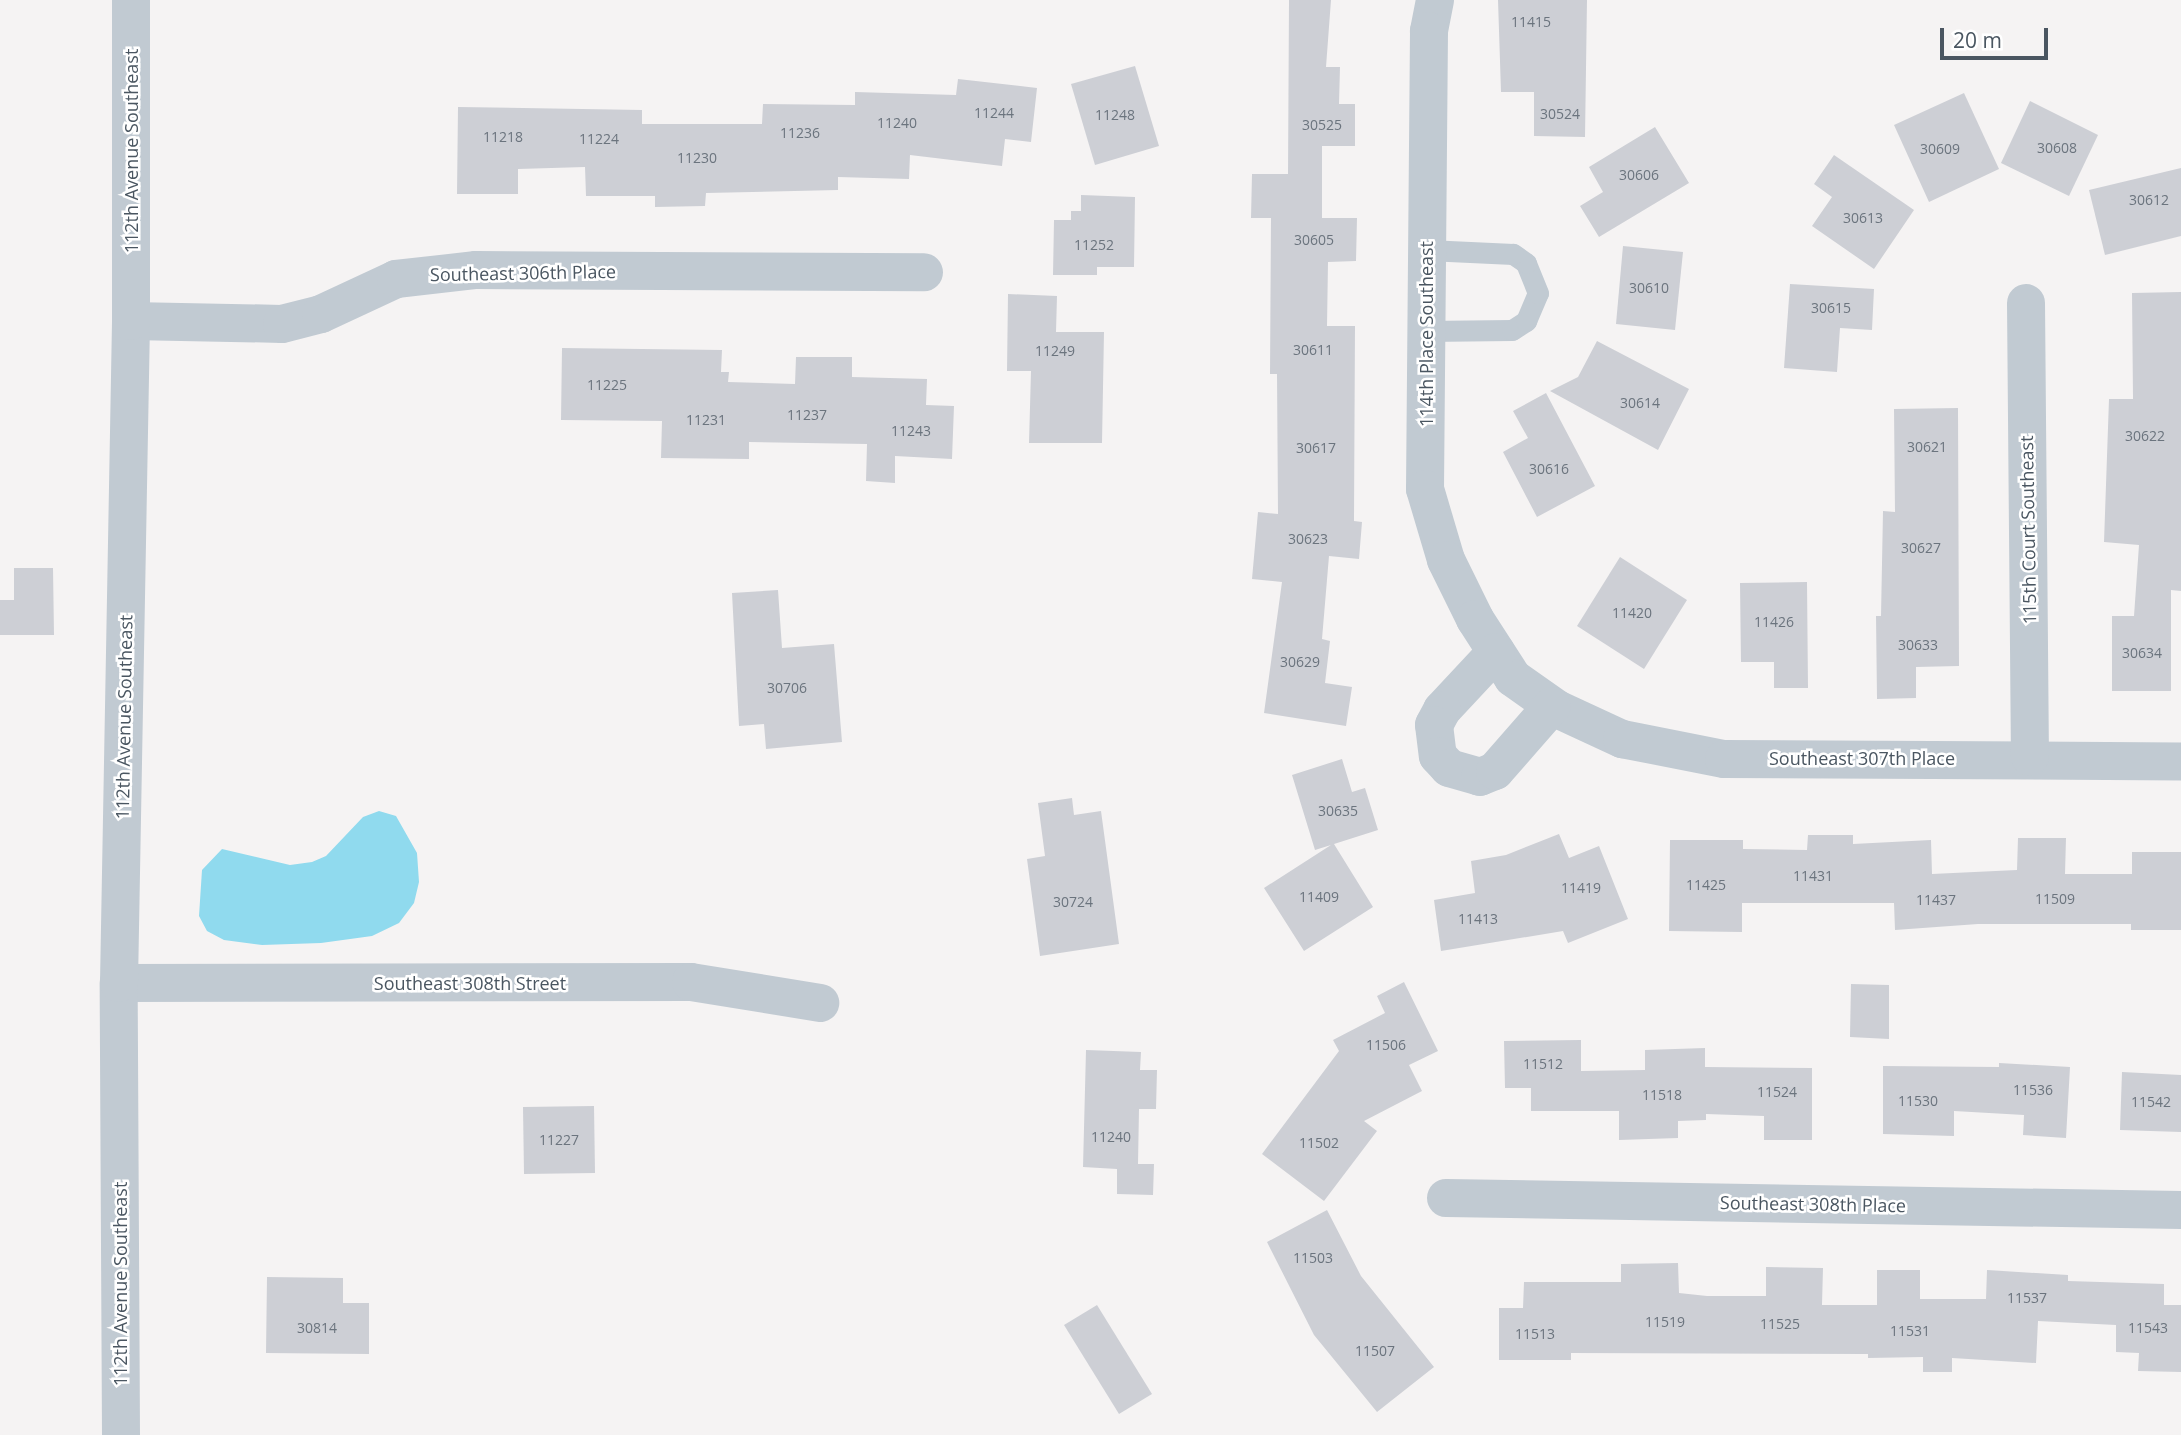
<!DOCTYPE html>
<html>
<head>
<meta charset="utf-8">
<style>
	body { margin:0 }
	#map { position:relative; width:2181px; height:1435px; overflow:hidden; background:#f5f3f3; font-family:"Open Sans",sans-serif }
	div>[style] { position:absolute }
	[style*='--x'] { left:calc(var(--x)*1px); top:calc(var(--y)*1px); width:calc(var(--w)*1px); rotate:calc(var(--a)*1deg) }
	.water>* { inset:0; background:#90daee }
	.building>* { inset:0; background:#cdcfd5 }
	.service>* { height:21px; margin:-10.5px; padding:0 10.5px; transform-origin:10.5px; border-radius:10.5px; background:#c1cad2 }
	.minor>* { height:38px; margin:-19px; padding:0 19px; transform-origin:19px; border-radius:19px; background:#c1cad2 }
	span { translate:-50% -50%; white-space:nowrap; text-align:center; line-height:1.15; -webkit-text-stroke:5px #fff; paint-order:stroke }
	.number-label { font-size:14px; color:#6b747e }
	.number-label span { -webkit-text-stroke-width:0 }
	.street-label { font-size:18px; color:#4a5661 }
	.scale { position:absolute; left:1940px; top:28px; width:108px; height:32px; box-sizing:border-box; border:4px solid #4a5661; border-top:0; padding-left:9px; font-size:21px; line-height:24px; white-space:nowrap; color:#4a5661; -webkit-text-stroke:5px #fff; paint-order:stroke }
</style>
</head>
<body>
<div id="map">
	<div class="water">
		<div style="clip-path:polygon(379px 811px,396px 816px,417px 853px,419px 882px,414px 903px,399px 923px,372px 936px,321px 943px,262px 945px,224px 940px,207px 931px,199px 916px,202px 870px,222px 849px,290px 865px,312px 862px,326px 856px,363px 817px)"></div>
	</div>
	<div class="building">
		<div style="clip-path:polygon(1289px 0,1331px 0,1326px 67px,1340px 67px,1339px 104px,1355px 104px,1355px 146px,1322px 146px,1322px 218px,1357px 218px,1356px 261px,1328px 262px,1327px 326px,1355px 326px,1354px 521px,1362px 522px,1359px 559px,1329px 556px,1322px 639px,1330px 641px,1325px 683px,1352px 687px,1346px 726px,1264px 713px,1282px 582px,1252px 579px,1258px 512px,1278px 514px,1277px 374px,1270px 374px,1271px 218px,1251px 218px,1252px 174px,1288px 174px)"></div>
		<div style="clip-path:polygon(1498px 0,1587px 0,1585px 137px,1534px 136px,1534px 92px,1501px 92px)"></div>
		<div style="clip-path:polygon(1135px 66px,1159px 146px,1095px 165px,1071px 84px)"></div>
		<div style="clip-path:polygon(958px 79px,1037px 88px,1031px 142px,1005px 139px,1002px 166px,910px 155px,909px 179px,838px 177px,838px 190px,706px 193px,705px 206px,655px 207px,655px 196px,586px 196px,585px 167px,518px 169px,518px 194px,457px 194px,458px 107px,642px 110px,642px 124px,762px 124px,763px 104px,855px 105px,855px 92px,956px 95px)"></div>
		<div style="clip-path:polygon(1964px 93px,1999px 169px,1929px 202px,1894px 125px)"></div>
		<div style="clip-path:polygon(2030px 101px,2098px 135px,2069px 196px,2001px 163px)"></div>
		<div style="clip-path:polygon(1655px 127px,1689px 183px,1599px 237px,1580px 206px,1603px 192px,1589px 167px)"></div>
		<div style="clip-path:polygon(1834px 155px,1914px 210px,1874px 269px,1812px 226px,1832px 197px,1814px 184px)"></div>
		<div style="clip-path:polygon(2181px 168px,2181px 236px,2105px 255px,2089px 190px)"></div>
		<div style="clip-path:polygon(1081px 195px,1135px 197px,1134px 267px,1097px 267px,1097px 275px,1053px 275px,1054px 220px,1071px 220px,1071px 211px,1081px 211px)"></div>
		<div style="clip-path:polygon(1623px 246px,1683px 252px,1675px 330px,1616px 324px)"></div>
		<div style="clip-path:polygon(1790px 284px,1874px 289px,1872px 330px,1840px 328px,1837px 372px,1784px 368px)"></div>
		<div style="clip-path:polygon(2181px 292px,2181px 591px,2171px 590px,2171px 691px,2112px 691px,2112px 616px,2134px 616px,2139px 545px,2104px 542px,2109px 399px,2133px 399px,2132px 293px)"></div>
		<div style="clip-path:polygon(1008px 294px,1057px 296px,1056px 332px,1104px 332px,1102px 443px,1029px 443px,1031px 371px,1007px 371px)"></div>
		<div style="clip-path:polygon(1597px 341px,1689px 389px,1658px 450px,1550px 391px,1578px 377px)"></div>
		<div style="clip-path:polygon(562px 348px,722px 350px,721px 372px,729px 372px,728px 382px,795px 384px,796px 357px,852px 357px,852px 377px,927px 379px,926px 405px,954px 406px,952px 459px,895px 456px,895px 483px,866px 481px,867px 444px,749px 442px,749px 459px,661px 458px,662px 421px,561px 420px)"></div>
		<div style="clip-path:polygon(1546px 393px,1595px 486px,1537px 517px,1503px 452px,1528px 438px,1513px 411px)"></div>
		<div style="clip-path:polygon(1958px 408px,1959px 666px,1916px 667px,1916px 698px,1877px 699px,1876px 616px,1881px 616px,1883px 511px,1895px 512px,1894px 409px)"></div>
		<div style="clip-path:polygon(1620px 557px,1687px 600px,1644px 669px,1577px 626px)"></div>
		<div style="clip-path:polygon(14px 568px,53px 568px,54px 635px,0 635px,0 600px,14px 600px)"></div>
		<div style="clip-path:polygon(1807px 582px,1808px 688px,1774px 688px,1774px 662px,1741px 662px,1740px 583px)"></div>
		<div style="clip-path:polygon(778px 590px,782px 648px,834px 644px,842px 742px,766px 749px,764px 724px,739px 726px,732px 593px)"></div>
		<div style="clip-path:polygon(1342px 759px,1352px 792px,1365px 788px,1378px 830px,1334px 844px,1373px 907px,1304px 951px,1264px 888px,1331px 845px,1315px 850px,1292px 775px)"></div>
		<div style="clip-path:polygon(1072px 798px,1074px 815px,1101px 811px,1119px 944px,1040px 956px,1027px 859px,1045px 856px,1038px 803px)"></div>
		<div style="clip-path:polygon(1559px 834px,1569px 858px,1599px 846px,1628px 919px,1568px 943px,1563px 931px,1441px 951px,1434px 900px,1475px 893px,1471px 861px,1506px 855px)"></div>
		<div style="clip-path:polygon(1808px 835px,1853px 835px,1853px 844px,1931px 840px,1932px 874px,2017px 870px,2018px 838px,2066px 838px,2065px 874px,2132px 874px,2132px 852px,2181px 852px,2181px 930px,2131px 930px,2131px 924px,1978px 924px,1895px 930px,1894px 903px,1742px 903px,1742px 932px,1669px 931px,1670px 840px,1743px 840px,1743px 849px,1807px 850px)"></div>
		<div style="clip-path:polygon(1404px 982px,1438px 1051px,1409px 1065px,1422px 1091px,1364px 1121px,1377px 1131px,1324px 1201px,1262px 1154px,1339px 1051px,1333px 1040px,1385px 1013px,1377px 996px)"></div>
		<div style="clip-path:polygon(1851px 984px,1889px 985px,1889px 1039px,1850px 1037px)"></div>
		<div style="clip-path:polygon(1581px 1040px,1581px 1071px,1645px 1070px,1645px 1050px,1705px 1048px,1705px 1067px,1812px 1068px,1812px 1140px,1764px 1140px,1764px 1116px,1706px 1114px,1706px 1120px,1678px 1121px,1678px 1138px,1619px 1140px,1619px 1111px,1531px 1111px,1531px 1088px,1505px 1088px,1504px 1041px)"></div>
		<div style="clip-path:polygon(1086px 1050px,1141px 1052px,1140px 1070px,1157px 1070px,1156px 1109px,1139px 1109px,1138px 1164px,1154px 1164px,1153px 1195px,1117px 1194px,1117px 1169px,1083px 1167px)"></div>
		<div style="clip-path:polygon(1999px 1063px,2070px 1067px,2066px 1138px,2023px 1135px,2024px 1115px,1954px 1111px,1954px 1136px,1883px 1134px,1883px 1066px,1999px 1067px)"></div>
		<div style="clip-path:polygon(2122px 1072px,2181px 1075px,2181px 1132px,2120px 1130px)"></div>
		<div style="clip-path:polygon(594px 1106px,595px 1173px,524px 1174px,523px 1107px)"></div>
		<div style="clip-path:polygon(1327px 1210px,1361px 1276px,1434px 1367px,1377px 1412px,1314px 1335px,1267px 1242px)"></div>
		<div style="clip-path:polygon(1678px 1263px,1679px 1293px,1707px 1296px,1766px 1296px,1766px 1267px,1823px 1268px,1822px 1305px,1877px 1305px,1877px 1270px,1920px 1270px,1920px 1299px,1986px 1299px,1987px 1270px,2068px 1275px,2068px 1281px,2164px 1284px,2164px 1305px,2181px 1305px,2181px 1372px,2138px 1371px,2139px 1353px,2116px 1352px,2116px 1325px,2038px 1321px,2036px 1363px,1952px 1358px,1952px 1372px,1923px 1372px,1923px 1357px,1868px 1358px,1868px 1354px,1571px 1353px,1571px 1360px,1499px 1360px,1499px 1308px,1523px 1308px,1524px 1282px,1621px 1282px,1621px 1264px)"></div>
		<div style="clip-path:polygon(267px 1277px,343px 1278px,343px 1303px,369px 1303px,369px 1354px,266px 1353px)"></div>
		<div style="clip-path:polygon(1097px 1305px,1152px 1394px,1119px 1414px,1064px 1325px)"></div>
	</div>
	<div class="service">
		<div style="--x:1426;--y:331;--w:86;--a:-0.7"></div>
		<div style="--x:1512;--y:330;--w:17;--a:-33"></div>
		<div style="--x:1526;--y:321;--w:30;--a:-67"></div>
		<div style="--x:1538;--y:293;--w:32;--a:-112"></div>
		<div style="--x:1526;--y:263;--w:16;--a:-145"></div>
		<div style="--x:1513;--y:254;--w:86;--a:-177.3"></div>
	</div>
	<div class="minor">
		<div style="--x:1435;--y:0;--w:32;--a:101"></div>
		<div style="--x:1429;--y:31;--w:458;--a:90.5"></div>
		<div style="--x:1425;--y:489;--w:74;--a:73.5"></div>
		<div style="--x:1446;--y:560;--w:66;--a:63.8"></div>
		<div style="--x:1475;--y:619;--w:70;--a:57.2"></div>
		<div style="--x:1513;--y:678;--w:54;--a:35.2"></div>
		<div style="--x:1557;--y:709;--w:72;--a:24.8"></div>
		<div style="--x:1622;--y:739;--w:104;--a:11.1"></div>
		<div style="--x:1724;--y:759;--w:457;--a:0.3"></div>
		<div style="--x:2026;--y:303;--w:454;--a:89.5"></div>
		<div style="--x:131;--y:321;--w:151;--a:1.1"></div>
		<div style="--x:282;--y:324;--w:40;--a:-14.4"></div>
		<div style="--x:321;--y:314;--w:83;--a:-25"></div>
		<div style="--x:396;--y:279;--w:81;--a:-6.4"></div>
		<div style="--x:476;--y:270;--w:448;--a:0.3"></div>
		<div style="--x:1496;--y:652;--w:79;--a:133"></div>
		<div style="--x:1442;--y:710;--w:17;--a:118"></div>
		<div style="--x:1434;--y:725;--w:31;--a:83"></div>
		<div style="--x:1438;--y:756;--w:16;--a:47"></div>
		<div style="--x:1449;--y:768;--w:32;--a:16"></div>
		<div style="--x:1480;--y:777;--w:16;--a:-22"></div>
		<div style="--x:1495;--y:771;--w:86;--a:-48.8"></div>
		<div style="--x:119;--y:983;--w:572;--a:-0.1"></div>
		<div style="--x:691;--y:982;--w:131;--a:9.2"></div>
		<div style="--x:1446;--y:1198;--w:735;--a:0.94"></div>
		<div style="--x:121;--y:1435;--w:452;--a:-90.3"></div>
		<div style="--x:119;--y:983;--w:662;--a:-88.96"></div>
		<div style="--x:131;--y:321;--w:321;--a:-90"></div>
	</div>
	<div class="number-label">
		<span style="left:1531px;top:22px">11415</span>
		<span style="left:994px;top:113px">11244</span>
		<span style="left:1560px;top:114px">30524</span>
		<span style="left:1115px;top:115px">11248</span>
		<span style="left:897px;top:123px">11240</span>
		<span style="left:1322px;top:125px">30525</span>
		<span style="left:800px;top:133px">11236</span>
		<span style="left:503px;top:137px">11218</span>
		<span style="left:599px;top:139px">11224</span>
		<span style="left:2057px;top:148px">30608</span>
		<span style="left:1940px;top:149px">30609</span>
		<span style="left:697px;top:158px">11230</span>
		<span style="left:1639px;top:175px">30606</span>
		<span style="left:2149px;top:200px">30612</span>
		<span style="left:1863px;top:218px">30613</span>
		<span style="left:1314px;top:240px">30605</span>
		<span style="left:1094px;top:245px">11252</span>
		<span style="left:1649px;top:288px">30610</span>
		<span style="left:1831px;top:308px">30615</span>
		<span style="left:1313px;top:350px">30611</span>
		<span style="left:1055px;top:351px">11249</span>
		<span style="left:607px;top:385px">11225</span>
		<span style="left:1640px;top:403px">30614</span>
		<span style="left:807px;top:415px">11237</span>
		<span style="left:706px;top:420px">11231</span>
		<span style="left:911px;top:431px">11243</span>
		<span style="left:2145px;top:436px">30622</span>
		<span style="left:1927px;top:447px">30621</span>
		<span style="left:1316px;top:448px">30617</span>
		<span style="left:1549px;top:469px">30616</span>
		<span style="left:1308px;top:539px">30623</span>
		<span style="left:1921px;top:548px">30627</span>
		<span style="left:1632px;top:613px">11420</span>
		<span style="left:1774px;top:622px">11426</span>
		<span style="left:1918px;top:645px">30633</span>
		<span style="left:2142px;top:653px">30634</span>
		<span style="left:1300px;top:662px">30629</span>
		<span style="left:787px;top:688px">30706</span>
		<span style="left:1338px;top:811px">30635</span>
		<span style="left:1813px;top:876px">11431</span>
		<span style="left:1706px;top:885px">11425</span>
		<span style="left:1581px;top:888px">11419</span>
		<span style="left:1319px;top:897px">11409</span>
		<span style="left:2055px;top:899px">11509</span>
		<span style="left:1936px;top:900px">11437</span>
		<span style="left:1073px;top:902px">30724</span>
		<span style="left:1478px;top:919px">11413</span>
		<span style="left:1386px;top:1045px">11506</span>
		<span style="left:1543px;top:1064px">11512</span>
		<span style="left:2033px;top:1090px">11536</span>
		<span style="left:1777px;top:1092px">11524</span>
		<span style="left:1662px;top:1095px">11518</span>
		<span style="left:1918px;top:1101px">11530</span>
		<span style="left:2151px;top:1102px">11542</span>
		<span style="left:1111px;top:1137px">11240</span>
		<span style="left:559px;top:1140px">11227</span>
		<span style="left:1319px;top:1143px">11502</span>
		<span style="left:1313px;top:1258px">11503</span>
		<span style="left:2027px;top:1298px">11537</span>
		<span style="left:1665px;top:1322px">11519</span>
		<span style="left:1780px;top:1324px">11525</span>
		<span style="left:317px;top:1328px">30814</span>
		<span style="left:2148px;top:1328px">11543</span>
		<span style="left:1910px;top:1331px">11531</span>
		<span style="left:1535px;top:1334px">11513</span>
		<span style="left:1375px;top:1351px">11507</span>
	</div>
	<div class="street-label">
		<span style="left:131px;top:151px;rotate:-90deg">112th Avenue Southeast</span>
		<span style="left:523px;top:273px;rotate:-1deg">Southeast 306th Place</span>
		<span style="left:1426px;top:334px;rotate:-90deg">114th Place Southeast</span>
		<span style="left:2028px;top:530px;rotate:-91deg">115th Court Southeast</span>
		<span style="left:124px;top:717px;rotate:-89deg">112th Avenue Southeast</span>
		<span style="left:1862px;top:758px">Southeast 307th Place</span>
		<span style="left:470px;top:983px">Southeast 308th Street</span>
		<span style="left:1813px;top:1204px;rotate:1deg">Southeast 308th Place</span>
		<span style="left:120px;top:1284px;rotate:-90deg">112th Avenue Southeast</span>
	</div>
	<div class="scale">20 m</div>
</div>
</body>
</html>
